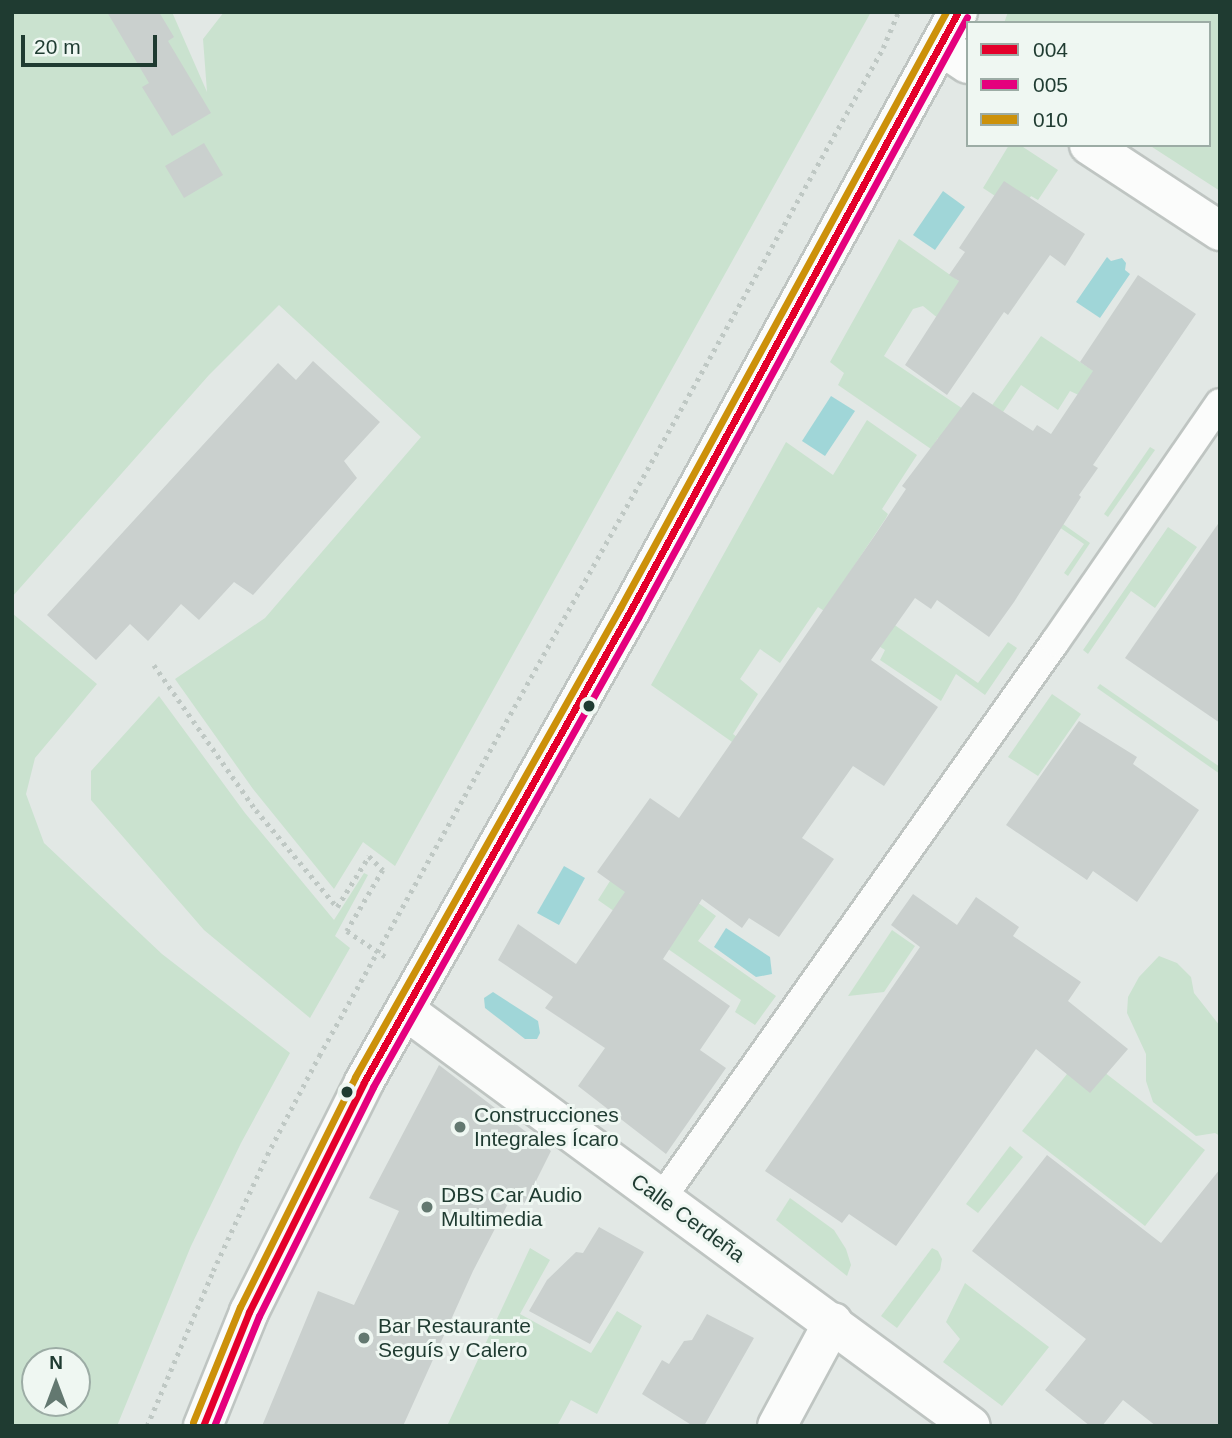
<!DOCTYPE html>
<html>
<head>
<meta charset="utf-8">
<style>
	body { margin:0 }
	#map { position:relative; width:1232px; height:1438px; overflow:hidden; background:#e2e8e5; font-family:Helvetica,sans-serif }
	div>[style] { position:absolute }
	[style*='--x'] { left:calc(var(--x)*1px); top:calc(var(--y)*1px); width:calc(var(--w)*1px); rotate:calc(var(--a)*1deg) }
	.green>* { inset:0; background:#cae2cf }
	.water>* { inset:0; background:#a0d6d8 }
	.building>* { inset:0; background:#cad0ce }
	.path>* { height:4.5px; margin-top:-2.25px; transform-origin:0; background:repeating-linear-gradient(90deg,#bfc8c4 0 3.5px,transparent 0 8.5px) }
	.roads { filter:drop-shadow(2px 0 #bfc5c2) drop-shadow(-2px 0 #bfc5c2) drop-shadow(0 2px #bfc5c2) drop-shadow(0 -2px #bfc5c2) }
	.lane>* { height:28px; margin:-14px; padding:0 14px; transform-origin:14px; border-radius:14px; background:#fbfcfb }
	.street>* { height:38px; margin:-19px; padding:0 19px; transform-origin:19px; border-radius:19px; background:#fbfcfb }
	.secondary>* { height:38px; margin:-19px; padding:0 19px; transform-origin:19px; border-radius:19px; background:#fbfcfb }
	.bus-1>* { height:7px; margin:-3.5px; padding:0 3.5px; transform-origin:3.5px; border-radius:3.5px; background:#e4002b }
	.bus-2>* { height:7px; margin:-3.5px; padding:0 3.5px; transform-origin:3.5px; border-radius:3.5px; background:#e5007d }
	.bus-3>* { height:7px; margin:-3.5px; padding:0 3.5px; transform-origin:3.5px; border-radius:3.5px; background:#cc910a }
	.dots>* { width:19px; height:19px; translate:-50% -50%; box-sizing:border-box; border:4px solid #eff7f2; border-radius:50% }
	span { translate:-50% -50%; white-space:nowrap; text-align:center; line-height:1.15; -webkit-text-stroke:6px #eff7f2; paint-order:stroke }
	.poi-label { font-size:21px; color:#1f3b31 }
	.left { translate:0 -50%; text-align:left }
	.street-label { font-size:21px; color:#1f3b31 }
	.frame { position:absolute; inset:0; border:14px solid #1f3b31; pointer-events:none }
	.legend { position:absolute; left:966px; top:21px; width:245px; height:126px; box-sizing:border-box; background:#eff7f2; border:2px solid #9caca5; margin:0; padding:9px 12px; list-style:none; font-size:21px; color:#1f3b31 }
	.legend li { display:flex; align-items:center; gap:14px; height:35px }
	.legend b { width:35px; border:2px solid #9caca5 }
	.north { position:absolute; left:21px; top:1347px; width:70px; height:70px; box-sizing:border-box; background:#eff7f2; border:2px solid #9caca5; border-radius:50%; rotate:0deg; font-size:19px; font-weight:700; line-height:28px; text-align:center; color:#1f3b31 }
	.north::after { content:''; display:block; margin:auto; width:24px; height:32px; background:#637870; clip-path:polygon(50% 0,100% 100%,50% 72%,0 100%) }
	.scale { position:absolute; left:21px; top:35px; width:136px; height:32px; box-sizing:border-box; border:4px solid #1f3b31; border-top:0; padding-left:9px; font-size:21px; line-height:24px; white-space:nowrap; color:#1f3b31; -webkit-text-stroke:5px #eff7f2; paint-order:stroke }
</style>
</head>
<body>
<div id="map">
	<div class="green">
		<div style="clip-path:polygon(12px 12px,172px 12px,207px 92px,203px 39px,224px 12px,871px 12px,395px 866px,363px 842px,334px 889px,253px 789px,175px 679px,265px 618px,421px 437px,279px 305px,209px 375px,12px 597px)"></div>
		<div style="clip-path:polygon(1008px 12px,1220px 12px,1220px 191px,1149px 145px,1209px 145px,1209px 23px,1004px 23px)"></div>
		<div style="clip-path:polygon(1009px 145px,1020px 145px,1058px 170px,1038px 200px,1031px 196px,1021px 213px,983px 188px)"></div>
		<div style="clip-path:polygon(899px 239px,973px 291px,939px 319px,923px 306px,913px 309px,884px 356px,981px 421px,1041px 336px,1098px 374px,1083px 397px,1070px 391px,1058px 410px,1021px 385px,993px 427px,1006px 484px,1090px 543px,1068px 576px,1064px 573px,1084px 544px,956px 457px,959px 452px,938px 438px,931px 449px,838px 385px,844px 373px,830px 362px)"></div>
		<div style="clip-path:polygon(867px 420px,917px 455px,882px 509px,888px 514px,886px 518px,840px 587px,978px 683px,1008px 642px,1017px 648px,985px 695px,956px 674px,941px 701px,880px 660px,885px 650px,818px 607px,780px 663px,760px 649px,740px 679px,758px 694px,733px 734px,802px 785px,799px 789px,651px 685px,786px 442px,833px 475px)"></div>
		<div style="clip-path:polygon(1150px 447px,1155px 450px,1108px 517px,1104px 514px)"></div>
		<div style="clip-path:polygon(1168px 527px,1197px 547px,1155px 608px,1131px 591px,1088px 654px,1083px 650px)"></div>
		<div style="clip-path:polygon(evenodd,12px 613px,97px 684px,35px 758px,26px 794px,44px 843px,162px 954px,290px 1053px,241px 1143px,191px 1246px,117px 1426px,12px 1426px,12px 613px,35px 1361px,77px 1361px,77px 1403px,35px 1403px,35px 1361px)"></div>
		<div style="clip-path:polygon(1100px 684px,1220px 767px,1220px 774px,1097px 688px)"></div>
		<div style="clip-path:polygon(1052px 694px,1081px 714px,1038px 776px,1008px 757px)"></div>
		<div style="clip-path:polygon(159px 696px,245px 813px,334px 920px,364px 873px,368px 875px,335px 936px,350px 948px,310px 1018px,204px 930px,91px 800px,91px 771px)"></div>
		<div style="clip-path:polygon(656px 872px,716px 916px,698px 941px,776px 996px,755px 1025px,735px 1012px,741px 1000px,598px 900px,610px 881px)"></div>
		<div style="clip-path:polygon(892px 930px,915px 946px,884px 992px,848px 996px)"></div>
		<div style="clip-path:polygon(1159px 956px,1177px 963px,1191px 977px,1194px 993px,1220px 1026px,1220px 1136px,1215px 1133px,1196px 1136px,1153px 1102px,1146px 1081px,1146px 1054px,1127px 1013px,1128px 997px,1139px 977px)"></div>
		<div style="clip-path:polygon(1082px 1055px,1205px 1150px,1145px 1226px,1022px 1131px)"></div>
		<div style="clip-path:polygon(1010px 1146px,1023px 1157px,978px 1213px,966px 1204px)"></div>
		<div style="clip-path:polygon(790px 1198px,834px 1230px,846px 1249px,851px 1265px,847px 1276px,776px 1220px)"></div>
		<div style="clip-path:polygon(530px 1248px,550px 1260px,520px 1314px,591px 1353px,617px 1311px,642px 1326px,597px 1414px,571px 1400px,557px 1426px,447px 1426px)"></div>
		<div style="clip-path:polygon(932px 1248px,938px 1251px,942px 1259px,940px 1270px,897px 1328px,881px 1316px)"></div>
		<div style="clip-path:polygon(965px 1283px,1049px 1347px,1002px 1406px,943px 1362px,960px 1339px,946px 1322px)"></div>
	</div>
	<div class="water">
		<div style="clip-path:polygon(943px 191px,965px 207px,935px 250px,913px 235px)"></div>
		<div style="clip-path:polygon(1107px 257px,1111px 261px,1122px 258px,1126px 263px,1125px 270px,1130px 274px,1100px 318px,1076px 302px)"></div>
		<div style="clip-path:polygon(831px 396px,855px 411px,825px 456px,802px 441px)"></div>
		<div style="clip-path:polygon(564px 866px,585px 878px,559px 925px,537px 913px)"></div>
		<div style="clip-path:polygon(726px 928px,770px 957px,772px 974px,756px 977px,714px 947px)"></div>
		<div style="clip-path:polygon(493px 992px,538px 1021px,540px 1033px,537px 1039px,525px 1039px,485px 1008px,484px 998px)"></div>
	</div>
	<div class="building">
		<div style="clip-path:polygon(107px 12px,159px 12px,174px 37px,168px 41px,211px 113px,172px 136px,142px 87px,149px 83px)"></div>
		<div style="clip-path:polygon(204px 143px,223px 175px,184px 198px,165px 166px)"></div>
		<div style="clip-path:polygon(1004px 181px,1085px 234px,1065px 266px,1050px 255px,1008px 315px,1004px 312px,947px 395px,905px 365px,959px 281px,949px 275px,965px 252px,959px 248px)"></div>
		<div style="clip-path:polygon(1138px 275px,1196px 314px,1093px 465px,1098px 468px,1079px 495px,1081px 497px,1014px 602px,989px 637px,937px 600px,931px 609px,915px 598px,871px 660px,938px 707px,884px 786px,853px 766px,802px 838px,834px 859px,779px 937px,749px 918px,742px 928px,702px 899px,663px 959px,730px 1006px,700px 1050px,726px 1068px,666px 1154px,578px 1086px,605px 1048px,545px 1008px,553px 997px,498px 960px,518px 924px,576px 964px,625px 892px,597px 872px,650px 798px,679px 818px,873px 538px,906px 489px,902px 486px,973px 392px,1033px 431px,1037px 425px,1051px 434px,1093px 371px,1080px 362px)"></div>
		<div style="clip-path:polygon(313px 361px,380px 422px,344px 461px,357px 478px,253px 595px,234px 582px,199px 620px,181px 604px,148px 641px,130px 624px,96px 660px,47px 615px,278px 363px,296px 380px)"></div>
		<div style="clip-path:polygon(1220px 521px,1220px 723px,1125px 658px)"></div>
		<div style="clip-path:polygon(1079px 721px,1137px 757px,1133px 764px,1199px 810px,1137px 902px,1093px 871px,1087px 880px,1006px 825px)"></div>
		<div style="clip-path:polygon(913px 894px,957px 925px,976px 897px,1019px 927px,1013px 936px,1081px 982px,1068px 1001px,1128px 1049px,1090px 1093px,1036px 1049px,896px 1246px,849px 1214px,842px 1223px,765px 1171px,920px 947px,891px 925px)"></div>
		<div style="clip-path:polygon(439px 1065px,551px 1151px,525px 1203px,512px 1196px,473px 1271px,403px 1426px,262px 1426px,318px 1291px,354px 1305px,399px 1211px,369px 1198px)"></div>
		<div style="clip-path:polygon(1047px 1155px,1161px 1243px,1220px 1169px,1220px 1426px,1156px 1426px,1123px 1400px,1102px 1426px,1090px 1426px,1045px 1390px,1086px 1339px,972px 1251px)"></div>
		<div style="clip-path:polygon(599px 1227px,644px 1252px,590px 1344px,529px 1311px,547px 1280px,576px 1252px,583px 1253px)"></div>
		<div style="clip-path:polygon(707px 1314px,754px 1338px,704px 1426px,693px 1426px,642px 1394px,662px 1360px,669px 1364px,684px 1341px,692px 1340px)"></div>
	</div>
	<div class="path">
		<div style="--x:154;--y:665;--w:177;--a:54.9"></div>
		<div style="--x:256;--y:810;--w:126;--a:50.1"></div>
		<div style="--x:337;--y:907;--w:60;--a:-57.9"></div>
		<div style="--x:369;--y:856;--w:20;--a:45"></div>
		<div style="--x:383;--y:870;--w:71;--a:120.5"></div>
		<div style="--x:347;--y:931;--w:47;--a:33.7"></div>
		<div style="--x:147;--y:1426;--w:168;--a:-66.9"></div>
		<div style="--x:213;--y:1271;--w:128;--a:-65"></div>
		<div style="--x:267;--y:1155;--w:112;--a:-62.3"></div>
		<div style="--x:319;--y:1056;--w:1155;--a:-60.77"></div>
		<div style="--x:883;--y:48;--w:39;--a:-67"></div>
	</div>
	<div class="roads">
		<div class="lane">
			<div style="--x:661;--y:1199;--w:682;--a:-54.73"></div>
			<div style="--x:1055;--y:642;--w:290;--a:-55.4"></div>
		</div>
		<div class="street">
			<div style="--x:941;--y:46;--w:32;--a:34"></div>
			<div style="--x:1089;--y:145;--w:157;--a:33.3"></div>
			<div style="--x:405;--y:1010;--w:702;--a:36.32"></div>
			<div style="--x:777;--y:1426;--w:118;--a:-61.7"></div>
		</div>
		<div class="secondary">
			<div style="--x:203;--y:1426;--w:123;--a:-68"></div>
			<div style="--x:249;--y:1312;--w:257;--a:-63.4"></div>
			<div style="--x:364;--y:1082;--w:539;--a:-60.53"></div>
			<div style="--x:629;--y:613;--w:685;--a:-61.3"></div>
		</div>
	</div>
	<div class="bus-1">
		<div style="--x:203;--y:1426;--w:123;--a:-68"></div>
		<div style="--x:249;--y:1312;--w:257;--a:-63.4"></div>
		<div style="--x:364;--y:1082;--w:539;--a:-60.53"></div>
		<div style="--x:629;--y:613;--w:685;--a:-61.3"></div>
	</div>
	<div class="bus-2">
		<div style="--x:214;--y:1426;--w:119;--a:-67.8"></div>
		<div style="--x:259;--y:1316;--w:256;--a:-63.5"></div>
		<div style="--x:373;--y:1087;--w:539;--a:-60.53"></div>
		<div style="--x:638;--y:618;--w:685;--a:-61.3"></div>
	</div>
	<div class="bus-3">
		<div style="--x:193;--y:1422;--w:124;--a:-67.8"></div>
		<div style="--x:240;--y:1307;--w:257;--a:-63.4"></div>
		<div style="--x:355;--y:1077;--w:539;--a:-60.53"></div>
		<div style="--x:620;--y:608;--w:679;--a:-61.32"></div>
	</div>
	<div class="dots">
		<div style="left:589px;top:706px;background:#1f3b31"></div>
		<div style="left:347px;top:1092px;background:#1f3b31"></div>
		<div style="left:460px;top:1127px;background:#637870"></div>
		<div style="left:427px;top:1207px;background:#637870"></div>
		<div style="left:364px;top:1338px;background:#637870"></div>
	</div>
	<div class="poi-label">
		<span class="left" style="left:474px;top:1127px">Construcciones<br>Integrales Ícaro</span>
		<span class="left" style="left:441px;top:1207px">DBS Car Audio<br>Multimedia</span>
		<span class="left" style="left:378px;top:1338px">Bar Restaurante<br>Seguís y Calero</span>
	</div>
	<div class="street-label">
		<span style="left:688px;top:1218px;rotate:36deg">Calle Cerdeña</span>
	</div>
	<div class="frame"></div>
	<ul class="legend">
	<li><b style="height:9px;background:#e4002b"></b>004</li>
	<li><b style="height:9px;background:#e5007d"></b>005</li>
	<li><b style="height:9px;background:#cc910a"></b>010</li>
	</ul>
	<div class="north">N</div>
	<div class="scale">20 m</div>
</div>
</body>
</html>
